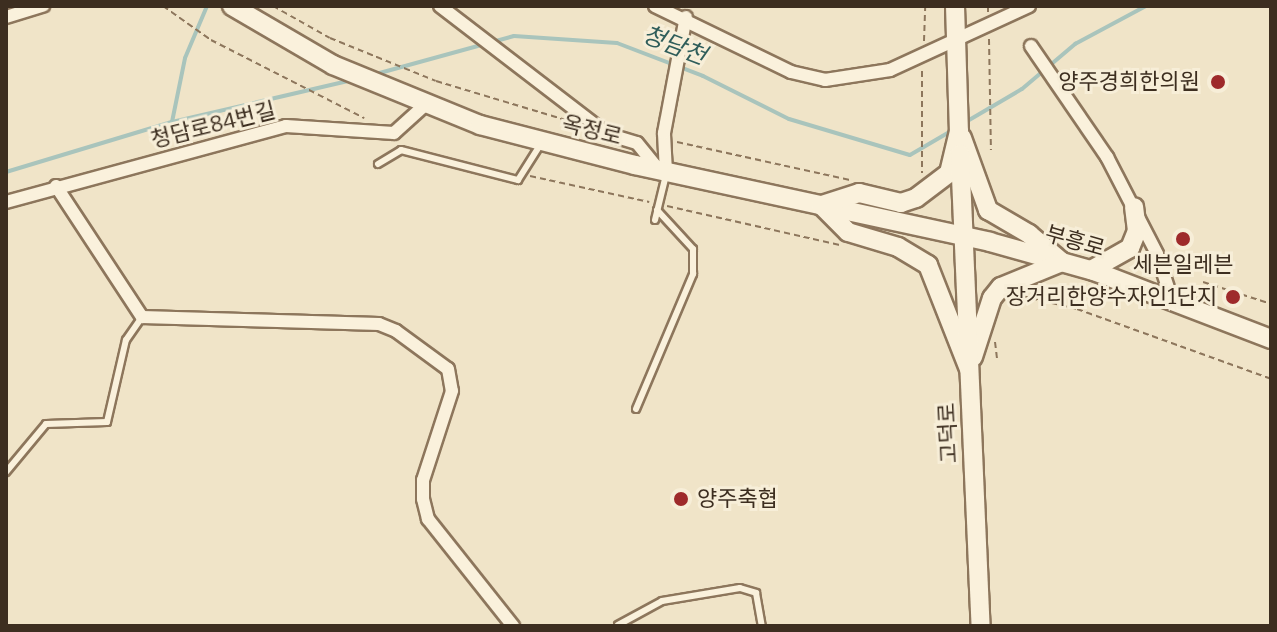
<!DOCTYPE html>
<html>
<head>
<meta charset="utf-8">
<style>
	body { margin:0 }
	#map { position:relative; width:1277px; height:632px; overflow:hidden; background:#f0e4c8; font-family:Bitter,"Noto Sans KR",serif }
	div>[style] { position:absolute }
	[style*='--x'] { left:calc(var(--x)*1px); top:calc(var(--y)*1px); width:calc(var(--w)*1px); rotate:calc(var(--a)*1deg) }
	.stream>* { height:4px; margin:-2px; padding:0 2px; transform-origin:2px; border-radius:2px; background:#a9c4bc }
	.path>* { height:2px; margin-top:-1px; transform-origin:0; background:repeating-linear-gradient(90deg,#8d765c 0 6px,transparent 0 10px) }
	.roads { filter:drop-shadow(2px 0 #8d765c) drop-shadow(-2px 0 #8d765c) drop-shadow(0 2px #8d765c) drop-shadow(0 -2px #8d765c) }
	.lane>* { height:6px; margin:-3px; padding:0 3px; transform-origin:3px; border-radius:3px; background:#faf1dc }
	.street>* { height:12px; margin:-6px; padding:0 6px; transform-origin:6px; border-radius:6px; background:#faf1dc }
	.secondary>* { height:18px; margin:-9px; padding:0 9px; transform-origin:9px; border-radius:9px; background:#faf1dc }
	.dots>* { width:22px; height:22px; translate:-50% -50%; box-sizing:border-box; border:4px solid #f7eed8; border-radius:50% }
	span { translate:-50% -50%; white-space:nowrap; text-align:center; line-height:1.15; -webkit-text-stroke:6px #f7eed8; paint-order:stroke }
	.poi-label { font-size:22px; color:#3d2e20 }
	.right { translate:-100% -50%; text-align:right }
	.left { translate:0 -50%; text-align:left }
	.street-label { font-size:22px; color:#3d2e20 }
	.water-label { font-size:24px; color:#2f5d5a; font-style:italic }
	.frame { position:absolute; inset:0; border:8px solid #3d2e20; pointer-events:none }
</style>
</head>
<body>
<div id="map">
	<div class="stream">
		<div style="--x:376;--y:74;--w:143;--a:-15.4"></div>
		<div style="--x:514;--y:36;--w:103;--a:3.9"></div>
		<div style="--x:617;--y:43;--w:92;--a:21"></div>
		<div style="--x:703;--y:76;--w:96;--a:26.6"></div>
		<div style="--x:789;--y:119;--w:126;--a:16.6"></div>
		<div style="--x:910;--y:155;--w:50;--a:-30.2"></div>
		<div style="--x:172;--y:122;--w:65;--a:-78.5"></div>
		<div style="--x:185;--y:58;--w:56;--a:-67.1"></div>
		<div style="--x:964;--y:123;--w:67;--a:-30.4"></div>
		<div style="--x:1022;--y:89;--w:70;--a:-40.3"></div>
		<div style="--x:1075;--y:44;--w:81;--a:-28.2"></div>
		<div style="--x:6;--y:172;--w:173;--a:-16.8"></div>
		<div style="--x:172;--y:122;--w:185;--a:-13.1"></div>
	</div>
	<div class="path">
		<div style="--x:163;--y:6;--w:59;--a:35.3"></div>
		<div style="--x:211;--y:40;--w:172;--a:27"></div>
		<div style="--x:273;--y:6;--w:65;--a:29.3"></div>
		<div style="--x:330;--y:38;--w:114;--a:22.1"></div>
		<div style="--x:436;--y:81;--w:139;--a:16.7"></div>
		<div style="--x:988;--y:6;--w:7;--a:90"></div>
		<div style="--x:989;--y:39;--w:111;--a:89"></div>
		<div style="--x:924;--y:41;--w:35;--a:-88"></div>
		<div style="--x:922;--y:71;--w:102;--a:90"></div>
		<div style="--x:677;--y:142;--w:177;--a:12.4"></div>
		<div style="--x:530;--y:176;--w:122;--a:12.3"></div>
		<div style="--x:667;--y:206;--w:177;--a:12.7"></div>
		<div style="--x:1203;--y:282;--w:71;--a:17.9"></div>
		<div style="--x:1022;--y:296;--w:57;--a:13.3"></div>
		<div style="--x:1077;--y:309;--w:206;--a:19.8"></div>
		<div style="--x:995;--y:342;--w:17;--a:83"></div>
	</div>
	<div class="roads">
		<div class="lane">
			<div style="--x:378;--y:164;--w:27;--a:-31"></div>
			<div style="--x:401;--y:150;--w:121;--a:14.4"></div>
			<div style="--x:518;--y:180;--w:41;--a:-57.8"></div>
			<div style="--x:655;--y:220;--w:46;--a:-76.3"></div>
			<div style="--x:636;--y:409;--w:147;--a:-67.1"></div>
			<div style="--x:693;--y:274;--w:25;--a:-90"></div>
			<div style="--x:693;--y:249;--w:53;--a:-132.7"></div>
			<div style="--x:6;--y:472;--w:62;--a:-50.2"></div>
			<div style="--x:46;--y:424;--w:61;--a:-1.9"></div>
			<div style="--x:107;--y:422;--w:84;--a:-77"></div>
			<div style="--x:126;--y:340;--w:28;--a:-55"></div>
			<div style="--x:618;--y:625;--w:50;--a:-28.6"></div>
			<div style="--x:662;--y:601;--w:79;--a:-9.5"></div>
			<div style="--x:740;--y:588;--w:17;--a:17"></div>
			<div style="--x:756;--y:593;--w:34;--a:80"></div>
		</div>
		<div class="street">
			<div style="--x:440;--y:6;--w:210;--a:37.5"></div>
			<div style="--x:607;--y:134;--w:31;--a:17"></div>
			<div style="--x:637;--y:143;--w:33;--a:51"></div>
			<div style="--x:655;--y:6;--w:151;--a:25.9"></div>
			<div style="--x:791;--y:72;--w:35;--a:13"></div>
			<div style="--x:825;--y:80;--w:66;--a:-8.7"></div>
			<div style="--x:890;--y:70;--w:153;--a:-24.7"></div>
			<div style="--x:6;--y:17;--w:39;--a:-17"></div>
			<div style="--x:1031;--y:46;--w:135;--a:55.6"></div>
			<div style="--x:1107;--y:157;--w:109;--a:62.7"></div>
			<div style="--x:1157;--y:254;--w:48;--a:71.9"></div>
			<div style="--x:666;--y:172;--w:39;--a:-93"></div>
			<div style="--x:664;--y:133;--w:118;--a:-79.3"></div>
			<div style="--x:56;--y:186;--w:157;--a:56.7"></div>
			<div style="--x:142;--y:317;--w:237;--a:1.7"></div>
			<div style="--x:379;--y:324;--w:18;--a:22"></div>
			<div style="--x:396;--y:331;--w:64;--a:36.2"></div>
			<div style="--x:448;--y:369;--w:22;--a:80"></div>
			<div style="--x:452;--y:391;--w:94;--a:108"></div>
			<div style="--x:423;--y:480;--w:19;--a:90"></div>
			<div style="--x:423;--y:499;--w:21;--a:76"></div>
			<div style="--x:428;--y:519;--w:137;--a:51.5"></div>
			<div style="--x:6;--y:202;--w:290;--a:-15.2"></div>
			<div style="--x:286;--y:126;--w:108;--a:3.7"></div>
			<div style="--x:394;--y:133;--w:42;--a:-42.1"></div>
		</div>
		<div class="secondary">
			<div style="--x:232;--y:6;--w:117;--a:30.3"></div>
			<div style="--x:333;--y:65;--w:159;--a:22.2"></div>
			<div style="--x:480;--y:125;--w:160;--a:14.5"></div>
			<div style="--x:635;--y:165;--w:363;--a:12.2"></div>
			<div style="--x:990;--y:242;--w:108;--a:15.6"></div>
			<div style="--x:1094;--y:271;--w:190;--a:21"></div>
			<div style="--x:955;--y:6;--w:125;--a:88.2"></div>
			<div style="--x:959;--y:131;--w:43;--a:103.4"></div>
			<div style="--x:949;--y:173;--w:41;--a:142.9"></div>
			<div style="--x:916;--y:198;--w:16;--a:162"></div>
			<div style="--x:901;--y:203;--w:43;--a:-166.6"></div>
			<div style="--x:859;--y:193;--w:40;--a:162"></div>
			<div style="--x:821;--y:205;--w:38;--a:45"></div>
			<div style="--x:848;--y:232;--w:52;--a:16.7"></div>
			<div style="--x:898;--y:247;--w:35;--a:31"></div>
			<div style="--x:928;--y:265;--w:112;--a:68.5"></div>
			<div style="--x:962;--y:138;--w:77;--a:70.1"></div>
			<div style="--x:988;--y:210;--w:48;--a:30.3"></div>
			<div style="--x:1029;--y:234;--w:43;--a:40.3"></div>
			<div style="--x:1062;--y:262;--w:66;--a:157.7"></div>
			<div style="--x:1001;--y:287;--w:14;--a:129"></div>
			<div style="--x:992;--y:298;--w:62;--a:107.9"></div>
			<div style="--x:960;--y:154;--w:472;--a:87.5"></div>
			<div style="--x:1091;--y:270;--w:45;--a:-29.4"></div>
			<div style="--x:1130;--y:248;--w:18;--a:-68"></div>
			<div style="--x:1137;--y:231;--w:24;--a:-97"></div>
		</div>
	</div>
	<div class="dots">
		<div style="left:1218px;top:82px;background:#9e2a2b"></div>
		<div style="left:1183px;top:239px;background:#9e2a2b"></div>
		<div style="left:1233px;top:297px;background:#9e2a2b"></div>
		<div style="left:681px;top:499px;background:#9e2a2b"></div>
	</div>
	<div class="poi-label">
		<span class="right" style="left:1200px;top:82px">양주경희한의원</span>
		<span style="left:1183px;top:265px">세븐일레븐</span>
		<span class="right" style="left:1217px;top:297px">장거리한양수자인1단지</span>
		<span class="left" style="left:697px;top:499px">양주축협</span>
	</div>
	<div class="street-label">
		<span style="left:213px;top:125px;rotate:-14deg">청담로84번길</span>
		<span style="left:592px;top:130px;rotate:14deg">옥정로</span>
		<span style="left:1075px;top:241px;rotate:16deg">부흥로</span>
		<span style="left:948px;top:433px;rotate:-93deg">고덕로</span>
	</div>
	<div class="water-label">
		<span style="left:674px;top:46px;rotate:21deg">청담천</span>
	</div>
	<div class="frame"></div>
</div>
</body>
</html>
